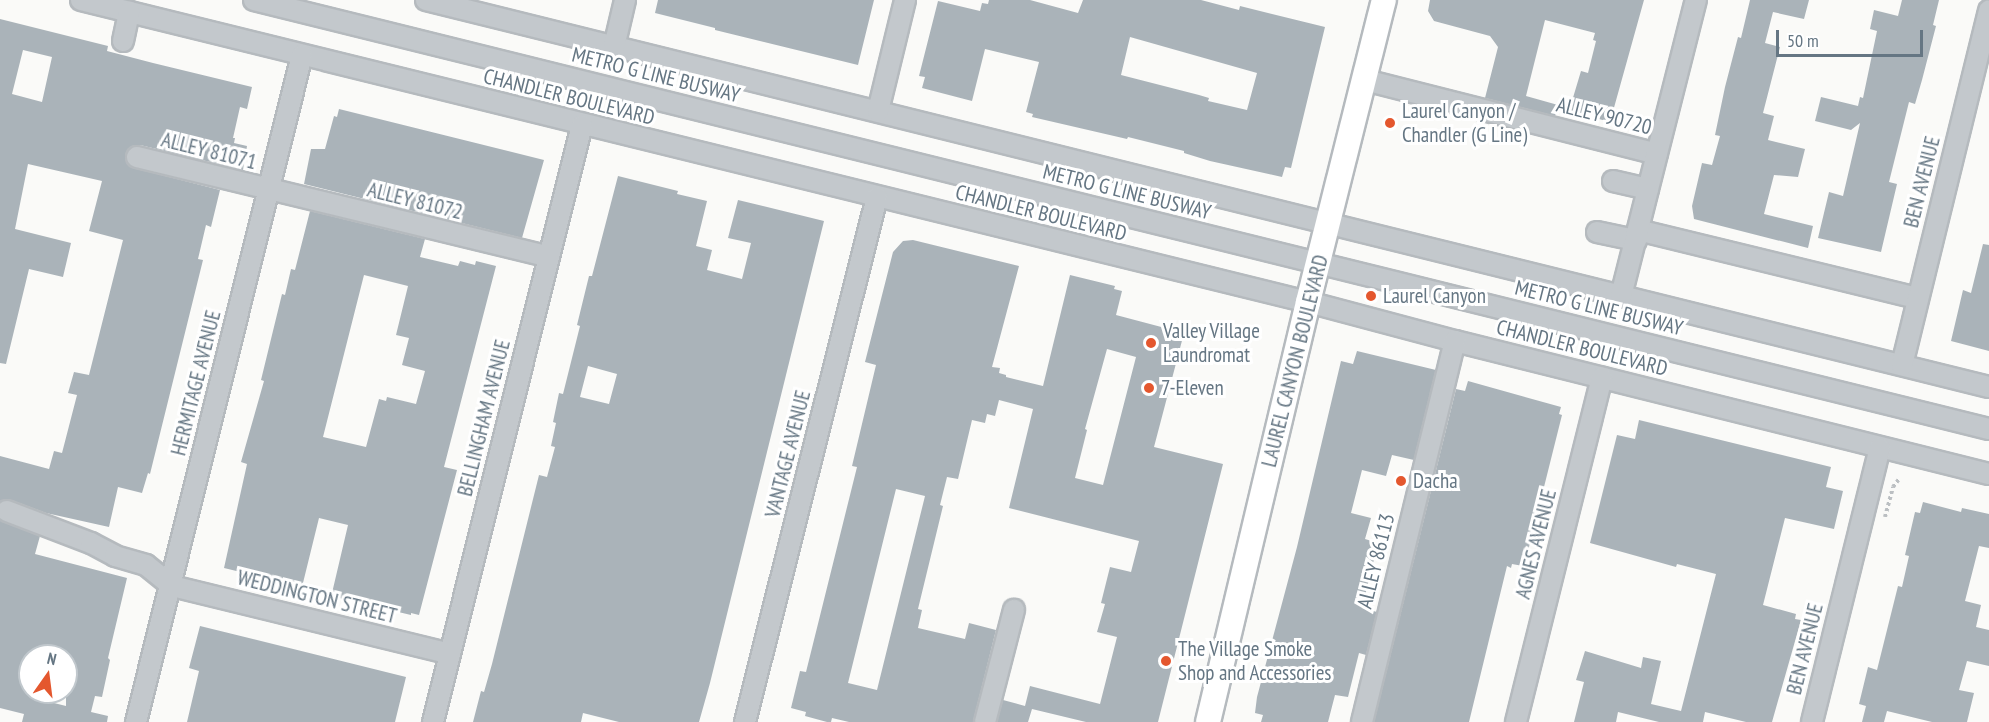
<!DOCTYPE html>
<html>
<head>
<meta charset="utf-8">
<style>
	body { margin:0 }
	#map { position:relative; width:1989px; height:722px; overflow:hidden; background:#fafaf8; font-family:"PT Sans Narrow",sans-serif }
	div>[style] { position:absolute }
	[style*='--x'] { left:calc(var(--x)*1px); top:calc(var(--y)*1px); width:calc(var(--w)*1px); rotate:calc(var(--a)*1deg) }
	.building>* { inset:0; background:#aab3b9 }
	.path>* { height:4px; margin-top:-2px; transform-origin:0; background:repeating-linear-gradient(90deg,#bbbfc2 0 3px,transparent 0 6px) }
	.roads { filter:drop-shadow(2px 0 #b5babe) drop-shadow(-2px 0 #b5babe) drop-shadow(0 2px #b5babe) drop-shadow(0 -2px #b5babe) }
	.minor>* { height:20px; margin:-10px; padding:0 10px; transform-origin:10px; border-radius:10px; background:#c3c8cc }
	.major>* { height:24px; margin:-12px; padding:0 12px; transform-origin:12px; border-radius:12px; background:#fff }
	.dots>* { width:16px; height:16px; translate:-50% -50%; box-sizing:border-box; border:3px solid #fff; border-radius:50% }
	span { translate:-50% -50%; white-space:nowrap; text-align:center; line-height:1.15; -webkit-text-stroke:6px #fff; paint-order:stroke }
	.street-label { font-size:21px; color:#657683 }
	.poi-label { font-size:21px; color:#657683 }
	.left { translate:0 -50%; text-align:left }
	.north { position:absolute; left:18px; top:644px; width:60px; height:60px; box-sizing:border-box; background:#fff; border:2px solid #c1c8cd; border-radius:50%; rotate:14deg; font-size:16px; font-weight:700; line-height:24px; text-align:center; color:#657683 }
	.north::after { content:''; display:block; margin:auto; width:21px; height:27px; background:#e4572e; clip-path:polygon(50% 0,100% 100%,50% 72%,0 100%) }
	.scale { position:absolute; left:1776px; top:30px; width:147px; height:27px; box-sizing:border-box; border:3px solid #657683; border-top:0; padding-left:8px; font-size:18px; line-height:21px; white-space:nowrap; color:#657683; -webkit-text-stroke:4px #fff; paint-order:stroke }
</style>
</head>
<body>
<div id="map">
	<div class="building">
		<div style="clip-path:polygon(658px 0,874px 0,858px 65px,715px 30px,715px 28px,655px 13px)"></div>
		<div style="clip-path:polygon(evenodd,989px 0,1030px 0,1078px 13px,1083px 0,1201px 0,1239px 10px,1240px 6px,1325px 27px,1291px 168px,1285px 167px,1282px 177px,1210px 161px,1184px 153px,1184px 151px,1128px 137px,1127px 139px,1032px 117px,1033px 114px,1026px 112px,1039px 62px,985px 49px,972px 101px,922px 88px,925px 77px,919px 76px,938px 1px,980px 11px,982px 3px,988px 4px,989px 0,1130px 37px,1257px 73px,1247px 110px,1208px 101px,1209px 98px,1199px 95px,1121px 75px,1130px 37px)"></div>
		<div style="clip-path:polygon(1430px 0,1644px 0,1610px 122px,1569px 111px,1581px 71px,1588px 73px,1596px 41px,1593px 40px,1595px 33px,1545px 20px,1526px 96px,1558px 105px,1555px 116px,1485px 98px,1498px 47px,1490px 36px,1434px 21px,1428px 11px)"></div>
		<div style="clip-path:polygon(1750px 0,1809px 0,1804px 19px,1773px 12px,1765px 43px,1780px 47px,1763px 113px,1774px 116px,1768px 140px,1805px 149px,1798px 177px,1774px 175px,1764px 214px,1813px 226px,1808px 248px,1694px 219px,1692px 206px,1702px 163px,1712px 165px,1720px 136px,1715px 135px,1725px 87px,1738px 37px,1741px 38px)"></div>
		<div style="clip-path:polygon(1902px 0,1939px 0,1933px 25px,1936px 26px,1922px 80px,1915px 104px,1909px 102px,1889px 182px,1897px 184px,1881px 252px,1818px 238px,1829px 192px,1843px 196px,1860px 123px,1851px 130px,1815px 121px,1821px 97px,1858px 106px,1860px 97px,1863px 98px,1877px 31px,1870px 29px,1874px 10px,1898px 16px)"></div>
		<div style="clip-path:polygon(evenodd,0 19px,108px 46px,107px 51px,153px 63px,252px 87px,247px 109px,240px 107px,233px 138px,235px 138px,234px 143px,247px 146px,243px 170px,140px 145px,133px 146px,126px 154px,126px 161px,134px 168px,220px 190px,211px 227px,206px 225px,198px 259px,203px 260px,150px 474px,148px 473px,142px 493px,118px 487px,109px 527px,46px 513px,11px 500px,0 501px,0 456px,49px 469px,54px 451px,62px 453px,77px 395px,68px 393px,74px 372px,89px 375px,123px 240px,89px 231px,102px 181px,28px 164px,15px 229px,71px 243px,63px 277px,29px 269px,6px 364px,0 363px,0 19px,23px 50px,52px 57px,42px 102px,12px 94px,23px 50px)"></div>
		<div style="clip-path:polygon(339px 109px,544px 160px,522px 238px,304px 184px,311px 149px,325px 149px,334px 116px,337px 117px)"></div>
		<div style="clip-path:polygon(evenodd,618px 176px,678px 191px,677px 194px,707px 201px,696px 246px,712px 250px,707px 270px,742px 279px,751px 243px,728px 238px,738px 200px,824px 221px,710px 683px,699px 722px,619px 722px,583px 713px,581px 722px,473px 722px,481px 691px,484px 692px,492px 664px,539px 475px,547px 477px,555px 447px,551px 446px,556px 423px,553px 422px,559px 393px,563px 394px,580px 326px,577px 325px,589px 276px,592px 276px,618px 176px,588px 366px,617px 374px,609px 404px,580px 397px,588px 366px)"></div>
		<div style="clip-path:polygon(evenodd,310px 211px,425px 239px,420px 257px,458px 266px,460px 261px,475px 265px,476px 261px,496px 266px,444px 467px,457px 470px,419px 615px,411px 613px,411px 615px,339px 598px,340px 595px,332px 593px,348px 525px,319px 518px,302px 587px,224px 568px,247px 464px,241px 462px,264px 381px,261px 380px,282px 294px,285px 295px,291px 269px,295px 270px,310px 211px,364px 275px,408px 286px,396px 335px,409px 338px,402px 365px,425px 371px,416px 404px,387px 397px,386px 401px,379px 399px,366px 447px,323px 437px,364px 275px)"></div>
		<div style="clip-path:polygon(evenodd,913px 240px,1019px 266px,992px 367px,1000px 368px,999px 373px,1006px 375px,1006px 377px,1043px 386px,1070px 275px,1115px 286px,1114px 289px,1122px 291px,1116px 315px,1184px 333px,1154px 447px,1223px 464px,1158px 722px,1086px 722px,1032px 709px,1028px 722px,997px 722px,1003px 700px,1025px 706px,1030px 686px,1100px 704px,1117px 637px,1097px 632px,1105px 604px,1101px 603px,1110px 567px,1131px 572px,1139px 541px,1009px 508px,1033px 409px,999px 400px,995px 416px,987px 414px,985px 423px,972px 420px,958px 479px,947px 477px,940px 505px,943px 506px,918px 609px,922px 610px,918px 628px,965px 639px,969px 623px,996px 630px,973px 722px,849px 722px,832px 718px,831px 722px,827px 722px,805px 716px,806px 712px,791px 708px,800px 671px,806px 672px,857px 467px,852px 466px,876px 365px,865px 362px,893px 252px,903px 241px,913px 240px,1107px 349px,1136px 357px,1103px 485px,1075px 478px,1087px 430px,1085px 429px,1107px 349px,913px 240px,896px 489px,925px 496px,877px 690px,848px 683px,896px 489px)"></div>
		<div style="clip-path:polygon(1983px 244px,1989px 245px,1989px 351px,1951px 341px,1963px 290px,1971px 293px)"></div>
		<div style="clip-path:polygon(1357px 351px,1436px 370px,1414px 460px,1392px 455px,1386px 476px,1362px 470px,1351px 513px,1371px 518px,1365px 539px,1378px 543px,1362px 608px,1377px 612px,1366px 655px,1359px 653px,1348px 697px,1335px 695px,1328px 722px,1261px 722px,1263px 715px,1255px 713px,1257px 697px,1297px 547px,1341px 361px,1353px 364px)"></div>
		<div style="clip-path:polygon(1468px 381px,1561px 407px,1559px 414px,1562px 415px,1526px 559px,1523px 566px,1512px 564px,1511px 568px,1507px 566px,1469px 722px,1374px 722px,1456px 389px,1465px 391px)"></div>
		<div style="clip-path:polygon(1639px 420px,1831px 467px,1826px 487px,1843px 491px,1834px 529px,1785px 518px,1763px 605px,1796px 614px,1795px 619px,1801px 620px,1772px 722px,1746px 722px,1705px 712px,1703px 722px,1659px 722px,1618px 712px,1616px 722px,1574px 722px,1584px 682px,1576px 680px,1585px 651px,1641px 668px,1643px 657px,1661px 661px,1651px 704px,1681px 711px,1716px 574px,1677px 564px,1676px 567px,1590px 543px,1617px 435px,1635px 439px)"></div>
		<div style="clip-path:polygon(1923px 502px,1961px 512px,1962px 508px,1989px 514px,1989px 548px,1979px 546px,1965px 601px,1981px 605px,1976px 627px,1989px 630px,1989px 666px,1967px 661px,1959px 690px,1974px 693px,1967px 722px,1932px 722px,1887px 711px,1884px 722px,1862px 722px,1866px 706px,1859px 704px,1868px 667px,1877px 670px,1898px 586px,1902px 587px,1909px 556px,1905px 555px,1915px 512px,1920px 513px)"></div>
		<div style="clip-path:polygon(evenodd,0 520px,40px 536px,35px 554px,127px 578px,108px 658px,110px 660px,102px 697px,95px 696px,91px 712px,108px 716px,107px 722px,22px 722px,24px 714px,0 708px,0 520px,30px 656px,66px 656px,66px 706px,30px 697px,30px 656px)"></div>
		<div style="clip-path:polygon(200px 626px,406px 677px,395px 722px,187px 722px,199px 671px,189px 668px)"></div>
	</div>
	<div class="path">
		<div style="--x:1885;--y:517;--w:31;--a:-75"></div>
		<div style="--x:1893;--y:487;--w:10;--a:-53"></div>
	</div>
	<div class="roads">
		<div class="minor">
			<div style="--x:81;--y:0;--w:1264;--a:13.83"></div>
			<div style="--x:1308;--y:302;--w:152;--a:14.9"></div>
			<div style="--x:1455;--y:341;--w:550;--a:13.99"></div>
			<div style="--x:254;--y:0;--w:1787;--a:13.89"></div>
			<div style="--x:426;--y:0;--w:1610;--a:13.91"></div>
			<div style="--x:123;--y:41;--w:30;--a:-78"></div>
			<div style="--x:614;--y:47;--w:48;--a:-76.8"></div>
			<div style="--x:1365;--y:80;--w:301;--a:14.2"></div>
			<div style="--x:878;--y:111;--w:114;--a:-76.3"></div>
			<div style="--x:137;--y:157;--w:424;--a:13.6"></div>
			<div style="--x:1613;--y:181;--w:36;--a:13"></div>
			<div style="--x:1638;--y:230;--w:288;--a:13.7"></div>
			<div style="--x:1597;--y:232;--w:40;--a:12"></div>
			<div style="--x:1621;--y:296;--w:305;--a:-75.8"></div>
			<div style="--x:1902;--y:365;--w:365;--a:-76.2"></div>
			<div style="--x:7;--y:511;--w:90;--a:20.9"></div>
			<div style="--x:91;--y:543;--w:27;--a:28"></div>
			<div style="--x:115;--y:556;--w:32;--a:16"></div>
			<div style="--x:146;--y:565;--w:33;--a:39"></div>
			<div style="--x:172;--y:586;--w:286;--a:13.7"></div>
			<div style="--x:136;--y:722;--w:687;--a:-76.02"></div>
			<div style="--x:433;--y:722;--w:615;--a:-75.99"></div>
			<div style="--x:745;--y:722;--w:541;--a:-75.89"></div>
			<div style="--x:985;--y:722;--w:116;--a:-75.5"></div>
			<div style="--x:1362;--y:722;--w:392;--a:-76.3"></div>
			<div style="--x:1516;--y:722;--w:355;--a:-76"></div>
			<div style="--x:1812;--y:722;--w:282;--a:-76.1"></div>
		</div>
		<div class="major">
			<div style="--x:1208;--y:722;--w:432;--a:-76.6"></div>
			<div style="--x:1308;--y:302;--w:311;--a:-75.9"></div>
		</div>
	</div>
	<div class="dots">
		<div style="left:1390px;top:123px;background:#e4572e"></div>
		<div style="left:1371px;top:296px;background:#e4572e"></div>
		<div style="left:1151px;top:343px;background:#e4572e"></div>
		<div style="left:1149px;top:388px;background:#e4572e"></div>
		<div style="left:1401px;top:481px;background:#e4572e"></div>
		<div style="left:1166px;top:661px;background:#e4572e"></div>
	</div>
	<div class="street-label">
		<span style="left:656px;top:75px;rotate:14deg">METRO G LINE BUSWAY</span>
		<span style="left:569px;top:97px;rotate:14deg">CHANDLER BOULEVARD</span>
		<span style="left:1604px;top:116px;rotate:14deg">ALLEY 90720</span>
		<span style="left:209px;top:151px;rotate:14deg">ALLEY 81071</span>
		<span style="left:1922px;top:182px;rotate:-76deg">BEN AVENUE</span>
		<span style="left:1127px;top:192px;rotate:14deg">METRO G LINE BUSWAY</span>
		<span style="left:415px;top:201px;rotate:14deg">ALLEY 81072</span>
		<span style="left:1041px;top:213px;rotate:14deg">CHANDLER BOULEVARD</span>
		<span style="left:1599px;top:308px;rotate:14deg">METRO G LINE BUSWAY</span>
		<span style="left:1582px;top:348px;rotate:14deg">CHANDLER BOULEVARD</span>
		<span style="left:1295px;top:361px;rotate:-76deg">LAUREL CANYON BOULEVARD</span>
		<span style="left:196px;top:383px;rotate:-76deg">HERMITAGE AVENUE</span>
		<span style="left:484px;top:418px;rotate:-76deg">BELLINGHAM AVENUE</span>
		<span style="left:788px;top:454px;rotate:-76deg">VANTAGE AVENUE</span>
		<span style="left:1536px;top:544px;rotate:-76deg">AGNES AVENUE</span>
		<span style="left:1376px;top:561px;rotate:-76deg">ALLEY 86113</span>
		<span style="left:317px;top:597px;rotate:14deg">WEDDINGTON STREET</span>
		<span style="left:1805px;top:649px;rotate:-76deg">BEN AVENUE</span>
	</div>
	<div class="poi-label">
		<span class="left" style="left:1402px;top:123px">Laurel Canyon /<br>Chandler (G Line)</span>
		<span class="left" style="left:1383px;top:296px">Laurel Canyon</span>
		<span class="left" style="left:1163px;top:343px">Valley Village<br>Laundromat</span>
		<span class="left" style="left:1161px;top:388px">7-Eleven</span>
		<span class="left" style="left:1413px;top:481px">Dacha</span>
		<span class="left" style="left:1178px;top:661px">The Village Smoke<br>Shop and Accessories</span>
	</div>
	<div class="north">N</div>
	<div class="scale">50 m</div>
</div>
</body>
</html>
